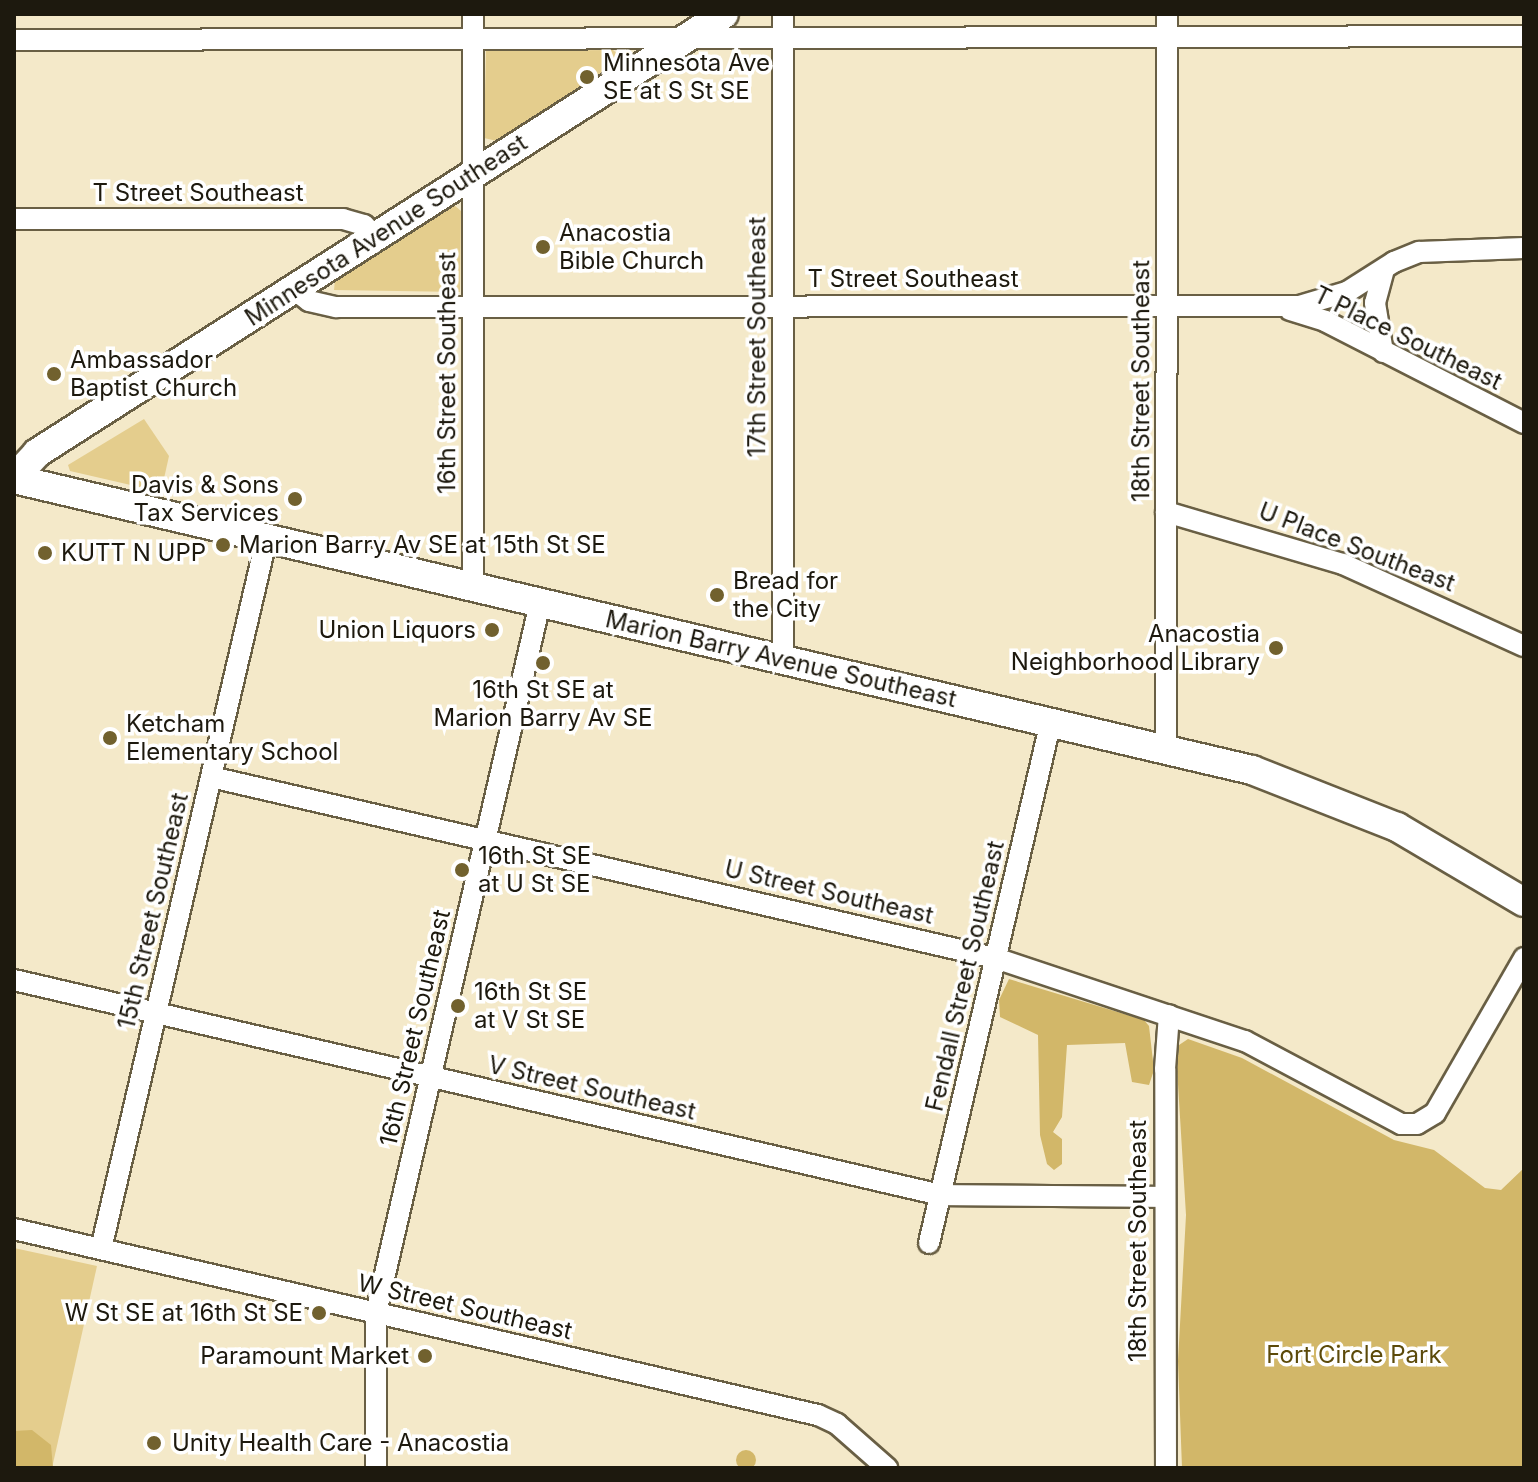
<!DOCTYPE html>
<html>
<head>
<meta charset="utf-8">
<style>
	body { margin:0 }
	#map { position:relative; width:1538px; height:1482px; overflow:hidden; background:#f4e9c9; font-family:Inter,sans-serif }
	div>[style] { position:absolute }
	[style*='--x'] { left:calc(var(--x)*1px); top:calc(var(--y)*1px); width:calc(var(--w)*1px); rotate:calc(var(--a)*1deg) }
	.green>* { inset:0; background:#e4cd8d }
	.forest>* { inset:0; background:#d2b769 }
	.round { border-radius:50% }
	.roads { filter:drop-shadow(2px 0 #695f44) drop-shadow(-2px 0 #695f44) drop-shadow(0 2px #695f44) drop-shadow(0 -2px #695f44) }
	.street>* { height:20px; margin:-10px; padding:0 10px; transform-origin:10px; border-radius:10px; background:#fff }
	.secondary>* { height:28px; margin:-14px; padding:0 14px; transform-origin:14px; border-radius:14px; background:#fff }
	.dots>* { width:22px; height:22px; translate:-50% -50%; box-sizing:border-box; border:4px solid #fff; border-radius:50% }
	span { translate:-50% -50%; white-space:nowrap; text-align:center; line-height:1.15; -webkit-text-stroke:7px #fff; paint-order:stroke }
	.poi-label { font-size:24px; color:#1d190e }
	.left { translate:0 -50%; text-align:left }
	.right { translate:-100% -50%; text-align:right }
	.street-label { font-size:24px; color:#1d190e }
	.park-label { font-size:24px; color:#5c4a0a }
	.frame { position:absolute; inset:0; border:16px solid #1d190e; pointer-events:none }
</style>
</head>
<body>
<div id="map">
	<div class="green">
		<div style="clip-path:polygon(613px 50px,620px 56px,617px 64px,497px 141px,484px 138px,486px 51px)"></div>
		<div style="clip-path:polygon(454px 205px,461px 211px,460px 292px,334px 290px,335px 280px)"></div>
		<div style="clip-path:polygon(144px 419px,169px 456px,161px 492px,70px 471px,68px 465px)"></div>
		<div style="clip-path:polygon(14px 1248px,97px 1266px,52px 1468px,14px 1468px)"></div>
	</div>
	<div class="forest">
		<div style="clip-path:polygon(1009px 979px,1144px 1020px,1149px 1026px,1154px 1070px,1149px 1085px,1132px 1082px,1125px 1043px,1067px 1045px,1062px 1117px,1053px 1132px,1062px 1139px,1062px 1164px,1054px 1170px,1047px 1164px,1040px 1135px,1038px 1035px,1000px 1017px,999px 1000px)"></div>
		<div style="clip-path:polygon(1188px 1039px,1242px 1058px,1394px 1140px,1434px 1150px,1485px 1188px,1501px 1190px,1524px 1168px,1524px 1468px,1182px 1468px,1178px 1361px,1186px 1215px,1177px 1068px,1179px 1045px)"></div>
		<div style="clip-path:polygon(32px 1430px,51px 1445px,53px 1468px,14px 1468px,14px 1431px)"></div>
		<div class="round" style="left:736px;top:1450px;width:20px;height:20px"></div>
	</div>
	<div class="roads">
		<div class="street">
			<div style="--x:14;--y:40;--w:1510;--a:-0.15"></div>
			<div style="--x:14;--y:219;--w:329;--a:0"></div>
			<div style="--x:343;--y:219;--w:22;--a:16"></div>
			<div style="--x:364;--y:225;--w:17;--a:45"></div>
			<div style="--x:295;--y:290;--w:18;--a:38"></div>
			<div style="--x:309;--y:301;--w:28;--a:13"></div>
			<div style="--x:336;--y:307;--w:963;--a:-0.06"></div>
			<div style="--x:1299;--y:306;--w:50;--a:-16.3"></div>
			<div style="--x:1347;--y:292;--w:56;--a:-32.6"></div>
			<div style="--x:1394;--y:262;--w:27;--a:-22"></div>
			<div style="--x:1419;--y:252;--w:105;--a:-2.2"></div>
			<div style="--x:1290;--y:310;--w:37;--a:17"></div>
			<div style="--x:1325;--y:321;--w:224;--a:27.1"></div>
			<div style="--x:1383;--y:352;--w:50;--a:-99.3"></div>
			<div style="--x:1375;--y:303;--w:35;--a:-75"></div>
			<div style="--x:1166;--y:512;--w:184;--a:16.4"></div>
			<div style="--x:1343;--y:564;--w:199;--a:24.4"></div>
			<div style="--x:473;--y:587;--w:573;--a:-90"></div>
			<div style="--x:783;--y:659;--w:645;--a:-90"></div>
			<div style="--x:1166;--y:748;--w:734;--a:-89.92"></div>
			<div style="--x:211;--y:777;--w:805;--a:13"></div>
			<div style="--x:995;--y:958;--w:263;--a:18.4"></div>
			<div style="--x:1245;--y:1041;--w:177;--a:28"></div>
			<div style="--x:1401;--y:1124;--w:16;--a:0"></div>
			<div style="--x:1417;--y:1124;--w:21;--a:-31"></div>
			<div style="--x:1435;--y:1113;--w:179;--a:-60.1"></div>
			<div style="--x:14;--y:980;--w:952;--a:13.06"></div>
			<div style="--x:941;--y:1195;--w:223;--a:0.5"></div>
			<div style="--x:14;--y:1229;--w:825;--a:13.03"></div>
			<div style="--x:818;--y:1415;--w:21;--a:25"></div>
			<div style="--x:837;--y:1424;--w:67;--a:41.3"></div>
			<div style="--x:929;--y:1243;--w:536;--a:-76.85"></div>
			<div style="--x:101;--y:1249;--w:731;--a:-76.88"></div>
			<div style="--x:376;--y:1468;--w:155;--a:-90"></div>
			<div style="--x:376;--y:1313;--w:729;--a:-76.99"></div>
			<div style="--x:1166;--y:1468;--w:399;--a:-90.1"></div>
			<div style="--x:1165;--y:1069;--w:54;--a:-85.8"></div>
		</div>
		<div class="secondary">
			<div style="--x:14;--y:478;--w:34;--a:-47"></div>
			<div style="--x:37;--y:453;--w:815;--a:-32.58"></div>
			<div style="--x:14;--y:479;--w:1272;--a:13.23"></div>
			<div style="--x:1252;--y:770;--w:156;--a:21.5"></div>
			<div style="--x:1397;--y:827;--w:147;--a:30.6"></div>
		</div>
	</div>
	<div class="dots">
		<div style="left:587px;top:77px;background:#71612e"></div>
		<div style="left:543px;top:247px;background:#71612e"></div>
		<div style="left:54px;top:374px;background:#71612e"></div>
		<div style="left:295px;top:499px;background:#71612e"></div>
		<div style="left:223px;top:545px;background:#71612e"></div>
		<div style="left:45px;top:553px;background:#71612e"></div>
		<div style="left:717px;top:595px;background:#71612e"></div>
		<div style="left:492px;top:630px;background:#71612e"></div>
		<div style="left:1276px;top:648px;background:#71612e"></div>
		<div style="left:543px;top:663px;background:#71612e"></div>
		<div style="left:110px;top:738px;background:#71612e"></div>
		<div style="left:462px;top:870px;background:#71612e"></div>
		<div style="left:458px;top:1006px;background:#71612e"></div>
		<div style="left:319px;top:1313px;background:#71612e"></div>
		<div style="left:425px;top:1356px;background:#71612e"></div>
		<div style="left:154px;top:1443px;background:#71612e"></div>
	</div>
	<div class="poi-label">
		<span class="left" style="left:603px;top:77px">Minnesota Ave<br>SE at S St SE</span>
		<span class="left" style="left:559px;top:247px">Anacostia<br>Bible Church</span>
		<span class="left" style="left:70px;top:374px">Ambassador<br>Baptist Church</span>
		<span class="right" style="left:279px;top:499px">Davis &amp; Sons<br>Tax Services</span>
		<span class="left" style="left:239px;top:545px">Marion Barry Av SE at 15th St SE</span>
		<span class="left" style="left:61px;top:553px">KUTT N UPP</span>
		<span class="left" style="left:733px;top:595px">Bread for<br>the City</span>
		<span class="right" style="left:476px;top:630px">Union Liquors</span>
		<span class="right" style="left:1260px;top:648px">Anacostia<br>Neighborhood Library</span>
		<span style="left:543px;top:704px">16th St SE at<br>Marion Barry Av SE</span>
		<span class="left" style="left:126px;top:738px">Ketcham<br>Elementary School</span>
		<span class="left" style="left:478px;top:870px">16th St SE<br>at U St SE</span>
		<span class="left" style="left:474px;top:1006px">16th St SE<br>at V St SE</span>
		<span class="right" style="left:303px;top:1313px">W St SE at 16th St SE</span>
		<span class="right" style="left:409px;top:1356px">Paramount Market</span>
		<span class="left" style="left:172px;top:1443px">Unity Health Care - Anacostia</span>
	</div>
	<div class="street-label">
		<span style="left:198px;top:193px">T Street Southeast</span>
		<span style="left:386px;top:230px;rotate:-33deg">Minnesota Avenue Southeast</span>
		<span style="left:913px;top:279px">T Street Southeast</span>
		<span style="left:757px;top:337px;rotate:-90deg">17th Street Southeast</span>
		<span style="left:1408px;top:338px;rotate:26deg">T Place Southeast</span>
		<span style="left:447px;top:373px;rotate:-90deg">16th Street Southeast</span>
		<span style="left:1141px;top:381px;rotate:-90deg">18th Street Southeast</span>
		<span style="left:1357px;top:547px;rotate:21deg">U Place Southeast</span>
		<span style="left:781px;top:659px;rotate:13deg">Marion Barry Avenue Southeast</span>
		<span style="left:829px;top:892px;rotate:13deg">U Street Southeast</span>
		<span style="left:153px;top:911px;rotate:-77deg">15th Street Southeast</span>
		<span style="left:965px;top:976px;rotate:-77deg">Fendall Street Southeast</span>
		<span style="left:415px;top:1028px;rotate:-77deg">16th Street Southeast</span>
		<span style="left:592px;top:1088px;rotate:13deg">V Street Southeast</span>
		<span style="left:1138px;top:1241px;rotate:-90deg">18th Street Southeast</span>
		<span style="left:465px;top:1307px;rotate:13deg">W Street Southeast</span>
	</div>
	<div class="park-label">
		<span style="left:1354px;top:1355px">Fort Circle Park</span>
	</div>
	<div class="frame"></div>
</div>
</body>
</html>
